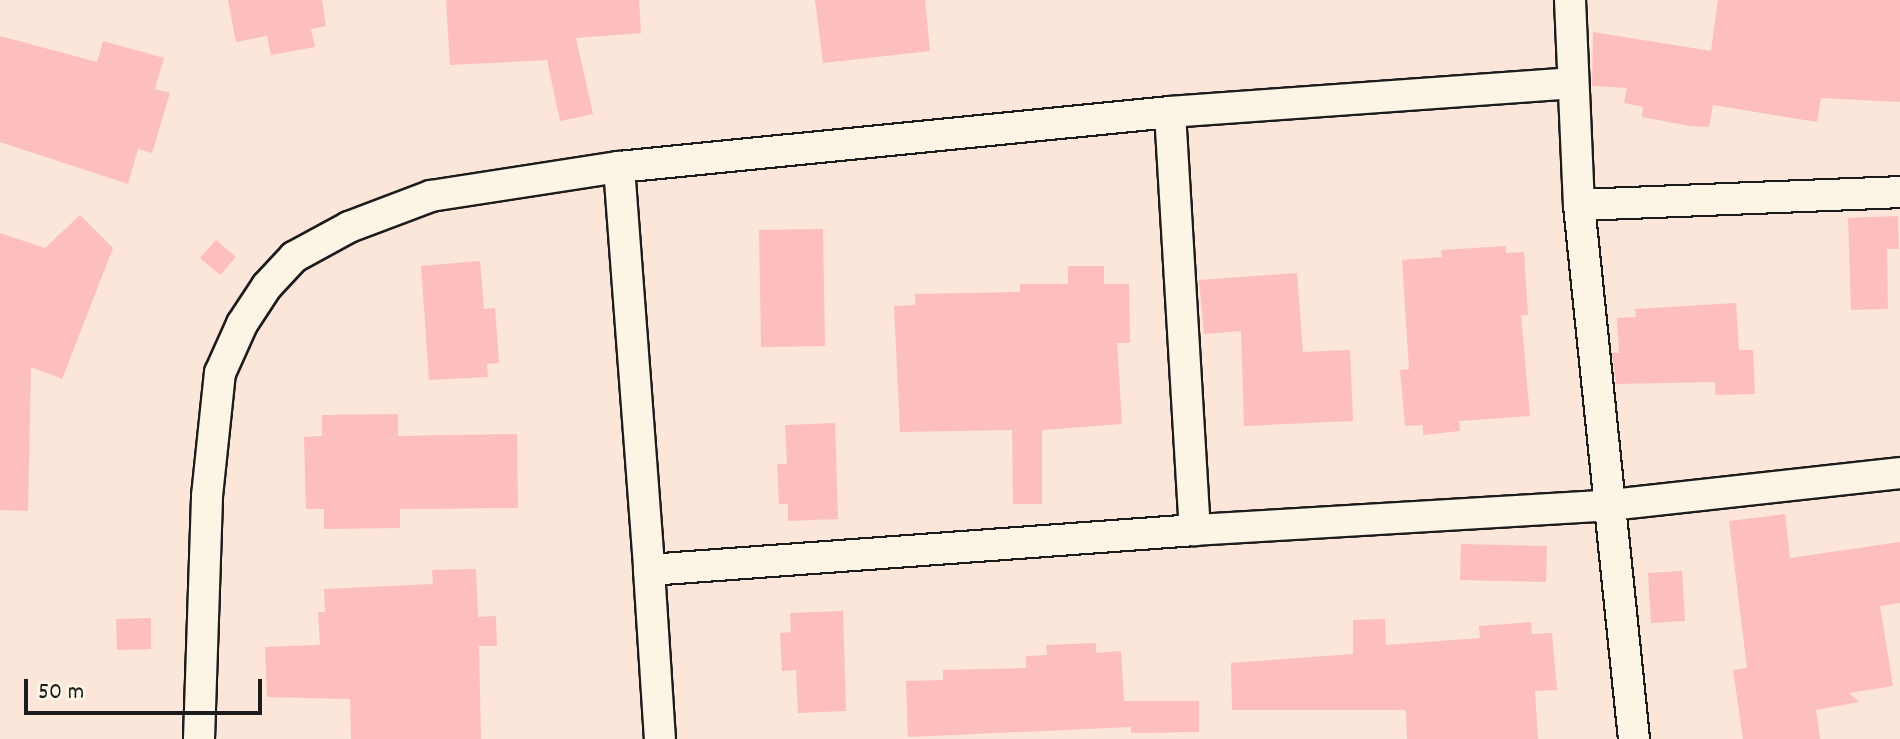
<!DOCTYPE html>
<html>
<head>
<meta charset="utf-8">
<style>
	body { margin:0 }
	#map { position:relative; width:1900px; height:739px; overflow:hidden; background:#fce5d9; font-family:Dekko,sans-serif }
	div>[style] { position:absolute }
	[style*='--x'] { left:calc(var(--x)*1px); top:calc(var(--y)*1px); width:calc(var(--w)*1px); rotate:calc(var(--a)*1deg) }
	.building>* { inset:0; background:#fcbfbc }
	.roads { filter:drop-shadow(2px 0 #1c1c1c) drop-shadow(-2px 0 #1c1c1c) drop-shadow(0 2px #1c1c1c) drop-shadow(0 -2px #1c1c1c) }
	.minor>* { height:30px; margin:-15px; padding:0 15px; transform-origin:15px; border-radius:15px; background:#fcf5e5 }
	span { translate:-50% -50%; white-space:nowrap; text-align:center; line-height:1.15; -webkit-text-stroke:8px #fcf5e5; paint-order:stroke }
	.scale { position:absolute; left:24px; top:679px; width:238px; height:36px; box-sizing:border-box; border:4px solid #1c1c1c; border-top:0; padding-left:10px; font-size:24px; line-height:28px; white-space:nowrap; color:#1c1c1c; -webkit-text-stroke:6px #fcf5e5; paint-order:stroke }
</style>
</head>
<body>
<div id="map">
	<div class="building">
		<div style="clip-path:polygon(228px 0,322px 0,326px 26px,311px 29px,315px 47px,271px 55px,267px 36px,236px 42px)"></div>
		<div style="clip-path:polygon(446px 0,639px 0,641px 33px,576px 38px,593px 114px,560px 121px,547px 60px,450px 65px)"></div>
		<div style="clip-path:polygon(815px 0,925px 0,930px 51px,823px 63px)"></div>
		<div style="clip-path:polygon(1718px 0,1900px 0,1900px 102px,1821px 98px,1817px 122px,1713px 105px,1709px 127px,1689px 126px,1642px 117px,1643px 107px,1624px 103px,1627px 88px,1592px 86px,1593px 32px,1711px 51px)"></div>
		<div style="clip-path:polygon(0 36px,97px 62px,103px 41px,164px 58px,155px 89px,170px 93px,152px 153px,138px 149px,128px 184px,0 142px)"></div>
		<div style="clip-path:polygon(80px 215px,113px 248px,62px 379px,31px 367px,28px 511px,0 510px,0 233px,45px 248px)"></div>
		<div style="clip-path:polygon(1898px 216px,1899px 249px,1887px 249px,1888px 309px,1851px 310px,1848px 218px)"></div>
		<div style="clip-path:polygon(823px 229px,825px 346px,761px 347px,759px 230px)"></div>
		<div style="clip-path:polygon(216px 240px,236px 257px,220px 275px,200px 258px)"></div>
		<div style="clip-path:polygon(1506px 246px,1506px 253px,1524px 252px,1528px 315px,1521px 315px,1530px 416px,1459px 421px,1460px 431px,1423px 435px,1423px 425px,1405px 426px,1400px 370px,1409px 369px,1402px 260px,1442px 257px,1441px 250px)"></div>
		<div style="clip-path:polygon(480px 261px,484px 309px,495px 308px,499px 363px,487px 364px,488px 377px,429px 380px,421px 266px)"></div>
		<div style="clip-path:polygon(1068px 266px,1104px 266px,1104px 284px,1129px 284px,1130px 343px,1117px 343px,1122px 424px,1042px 430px,1042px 504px,1013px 504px,1012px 430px,900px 432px,894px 306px,915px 305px,915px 294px,1020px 292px,1020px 284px,1068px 284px)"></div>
		<div style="clip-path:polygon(1297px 273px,1303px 352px,1350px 350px,1353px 421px,1244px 426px,1241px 331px,1204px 334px,1199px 280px)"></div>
		<div style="clip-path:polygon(1736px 303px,1739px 350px,1753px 350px,1755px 394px,1715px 395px,1715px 382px,1616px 384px,1612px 353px,1619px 353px,1617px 318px,1636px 317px,1635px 309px)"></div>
		<div style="clip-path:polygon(398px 414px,398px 436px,517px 434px,518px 508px,400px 509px,400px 528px,324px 529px,324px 509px,306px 509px,304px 437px,322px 436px,322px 415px)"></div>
		<div style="clip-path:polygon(835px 423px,838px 519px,788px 521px,788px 504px,779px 504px,777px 464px,787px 464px,785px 425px)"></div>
		<div style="clip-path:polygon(1785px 514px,1790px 558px,1900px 542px,1900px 603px,1880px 606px,1893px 686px,1849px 693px,1859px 702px,1816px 710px,1820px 739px,1743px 739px,1733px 670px,1747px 668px,1729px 521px)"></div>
		<div style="clip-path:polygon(1461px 544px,1547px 546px,1546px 582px,1460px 580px)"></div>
		<div style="clip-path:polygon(476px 569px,478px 617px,496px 616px,497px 646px,479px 646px,481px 739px,351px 739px,350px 699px,267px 697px,265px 647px,320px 645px,318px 612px,325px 612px,324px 589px,433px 584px,432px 570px)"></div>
		<div style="clip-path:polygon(1682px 571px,1685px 621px,1651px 623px,1648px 573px)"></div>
		<div style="clip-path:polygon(843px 611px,846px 711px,798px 713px,796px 670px,782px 671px,780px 633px,791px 632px,790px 613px)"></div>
		<div style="clip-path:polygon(151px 618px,151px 649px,117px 650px,116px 619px)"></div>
		<div style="clip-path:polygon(1385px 619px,1386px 645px,1480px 638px,1479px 626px,1531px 622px,1532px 634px,1552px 633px,1557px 690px,1535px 691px,1538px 739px,1407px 739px,1406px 710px,1232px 710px,1231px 663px,1353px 654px,1353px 620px)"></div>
		<div style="clip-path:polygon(1096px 643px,1096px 653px,1121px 651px,1124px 701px,1199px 701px,1199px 732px,1131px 733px,1131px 727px,908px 737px,906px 681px,943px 680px,943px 670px,1026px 668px,1026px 656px,1047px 655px,1046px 645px)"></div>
	</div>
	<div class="roads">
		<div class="minor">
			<div style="--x:1570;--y:0;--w:205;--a:87.5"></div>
			<div style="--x:1579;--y:205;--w:537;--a:84.12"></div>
			<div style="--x:1170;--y:112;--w:419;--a:86.6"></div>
			<div style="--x:1195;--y:530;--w:417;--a:-3.4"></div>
			<div style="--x:1611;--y:505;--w:291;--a:-6.3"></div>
			<div style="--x:619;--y:167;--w:404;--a:85.7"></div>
			<div style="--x:649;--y:570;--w:547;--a:-4.19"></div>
			<div style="--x:1579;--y:205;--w:321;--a:-2.3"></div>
			<div style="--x:649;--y:570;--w:169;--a:86.3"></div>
			<div style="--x:199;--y:739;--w:243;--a:-88.1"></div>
			<div style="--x:207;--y:496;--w:124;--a:-84"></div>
			<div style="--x:220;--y:373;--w:54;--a:-65.8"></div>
			<div style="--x:242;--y:324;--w:45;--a:-56.7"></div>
			<div style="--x:267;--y:286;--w:40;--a:-47"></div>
			<div style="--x:294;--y:257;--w:63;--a:-28.6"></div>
			<div style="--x:349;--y:227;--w:88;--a:-20.7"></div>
			<div style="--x:431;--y:196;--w:190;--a:-8.8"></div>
			<div style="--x:619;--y:167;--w:554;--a:-5.7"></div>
			<div style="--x:1170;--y:112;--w:401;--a:-4.1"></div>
		</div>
	</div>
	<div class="scale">50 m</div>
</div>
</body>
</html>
